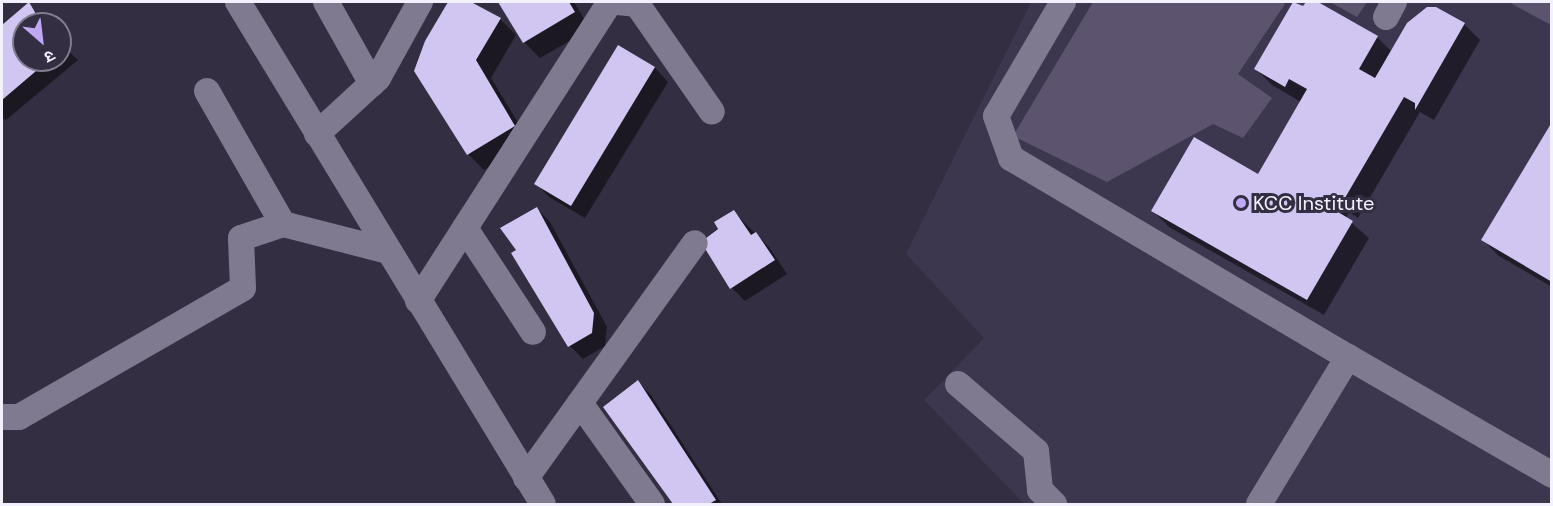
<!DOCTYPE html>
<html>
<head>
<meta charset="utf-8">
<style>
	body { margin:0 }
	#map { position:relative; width:1553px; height:506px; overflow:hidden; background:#332e41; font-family:"DM Sans","Noto Sans Devanagari",sans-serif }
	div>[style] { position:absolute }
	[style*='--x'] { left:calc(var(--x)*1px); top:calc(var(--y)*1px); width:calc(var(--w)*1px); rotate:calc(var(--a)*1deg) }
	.built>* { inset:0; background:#3d364f }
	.green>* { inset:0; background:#5c546e }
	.shadow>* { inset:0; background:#0007 }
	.building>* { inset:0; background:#d1c5f2 }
	.minor>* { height:26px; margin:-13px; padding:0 13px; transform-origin:13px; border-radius:13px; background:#807a91 }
	.dots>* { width:16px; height:16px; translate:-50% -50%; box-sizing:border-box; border:3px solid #332e41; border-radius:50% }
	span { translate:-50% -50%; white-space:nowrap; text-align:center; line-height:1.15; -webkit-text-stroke:6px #332e41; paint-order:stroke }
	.poi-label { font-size:20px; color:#f4f1fe }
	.left { translate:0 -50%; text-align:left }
	.frame { position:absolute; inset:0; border:3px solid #f4f1fe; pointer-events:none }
	.north { position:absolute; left:12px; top:12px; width:60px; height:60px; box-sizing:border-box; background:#332e41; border:2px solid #807c8d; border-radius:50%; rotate:152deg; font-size:16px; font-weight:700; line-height:24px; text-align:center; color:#f4f1fe }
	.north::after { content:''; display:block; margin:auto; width:21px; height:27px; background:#bfa9f4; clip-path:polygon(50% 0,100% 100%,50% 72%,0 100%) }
</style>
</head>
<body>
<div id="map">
	<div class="built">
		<div style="clip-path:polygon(1031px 2px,1551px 2px,1551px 504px,1024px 504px,924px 400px,984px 338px,906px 254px)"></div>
	</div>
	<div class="green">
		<div style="clip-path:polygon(1093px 2px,1281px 2px,1285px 4px,1238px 74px,1272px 98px,1243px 138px,1213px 124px,1107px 182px,1013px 136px)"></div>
		<div style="clip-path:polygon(1330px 2px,1367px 2px,1357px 17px)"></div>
		<div style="clip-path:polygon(1513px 2px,1551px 2px,1551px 25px,1512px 4px)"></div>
	</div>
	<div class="shadow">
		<div style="clip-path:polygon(449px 2px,468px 2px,500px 19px,516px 35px,491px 78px,530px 142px,484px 170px,468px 154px,426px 42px)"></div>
		<div style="clip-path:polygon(500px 2px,574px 2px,590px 29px,540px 58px,524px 42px)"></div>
		<div style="clip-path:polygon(1307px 2px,1315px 2px,1377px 37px,1392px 52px,1464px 24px,1480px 40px,1434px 120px,1420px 112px,1358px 218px,1349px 212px,1346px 218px,1369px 238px,1324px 315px,1169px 227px,1153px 211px,1258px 176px,1301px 102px,1272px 85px,1256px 69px)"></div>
		<div style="clip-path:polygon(29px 4px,46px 24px,24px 24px,24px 60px,60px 60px,60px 43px,78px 60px,6px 120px,2px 118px,2px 27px)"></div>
		<div style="clip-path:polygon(619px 47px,655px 68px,668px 82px,585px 218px,549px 197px,536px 183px)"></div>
		<div style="clip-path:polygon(1552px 125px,1552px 287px,1499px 256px,1483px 240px)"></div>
		<div style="clip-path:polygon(537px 209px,550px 222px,607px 327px,605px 346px,583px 359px,570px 346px,518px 251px)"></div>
		<div style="clip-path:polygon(734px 212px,769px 247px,787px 274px,745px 301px,732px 288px,703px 242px)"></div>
		<div style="clip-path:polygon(638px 382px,651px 395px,722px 504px,675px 504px,605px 407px)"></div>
	</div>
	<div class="building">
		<div style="clip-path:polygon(29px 2px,42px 24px,24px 24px,24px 60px,49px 60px,2px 100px,2px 25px)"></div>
		<div style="clip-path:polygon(448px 2px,471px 2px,501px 18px,476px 60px,515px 126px,467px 155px,414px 71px,425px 41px)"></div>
		<div style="clip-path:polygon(498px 2px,569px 2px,575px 12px,523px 43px)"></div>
		<div style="clip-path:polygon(1293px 2px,1303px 6px,1306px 2px,1318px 2px,1378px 36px,1359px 69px,1375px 78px,1407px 23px,1427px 7px,1436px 7px,1465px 23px,1415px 110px,1415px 103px,1404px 97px,1342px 203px,1332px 197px,1328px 206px,1353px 221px,1307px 300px,1151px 211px,1194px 137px,1258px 174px,1307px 89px,1289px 79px,1285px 87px,1254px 69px)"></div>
		<div style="clip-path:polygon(618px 45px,655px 67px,571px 206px,534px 184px)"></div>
		<div style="clip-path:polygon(1552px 122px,1552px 282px,1481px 240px)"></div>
		<div style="clip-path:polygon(537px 207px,594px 313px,592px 333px,568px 347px,511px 253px,516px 250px,500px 228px)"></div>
		<div style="clip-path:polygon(734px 210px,751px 235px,756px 232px,775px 260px,730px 289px,701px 242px,718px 229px,714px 222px)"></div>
		<div style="clip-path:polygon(638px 380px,716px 500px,709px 504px,673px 504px,603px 407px)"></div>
	</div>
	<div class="minor">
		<div style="--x:238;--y:2;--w:587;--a:58.72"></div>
		<div style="--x:326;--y:2;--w:94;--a:60.7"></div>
		<div style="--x:618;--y:2;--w:19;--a:6"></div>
		<div style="--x:637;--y:4;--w:131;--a:55.2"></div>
		<div style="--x:1063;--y:2;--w:132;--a:120.4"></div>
		<div style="--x:996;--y:116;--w:45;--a:70.3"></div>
		<div style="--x:1011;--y:158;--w:391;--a:30.6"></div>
		<div style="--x:1386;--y:17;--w:17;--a:-62"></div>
		<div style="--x:207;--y:91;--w:153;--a:60.3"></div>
		<div style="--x:283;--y:224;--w:108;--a:14.4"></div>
		<div style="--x:317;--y:134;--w:83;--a:-42.6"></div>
		<div style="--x:378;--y:78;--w:87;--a:-61.1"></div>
		<div style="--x:465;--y:228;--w:124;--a:56.8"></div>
		<div style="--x:418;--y:301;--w:355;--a:-57.3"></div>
		<div style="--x:958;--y:384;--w:103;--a:40.7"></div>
		<div style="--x:1036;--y:451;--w:39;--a:84"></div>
		<div style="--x:1040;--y:490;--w:20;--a:45"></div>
		<div style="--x:580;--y:403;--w:124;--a:54.5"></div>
		<div style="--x:2;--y:417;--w:17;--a:0"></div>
		<div style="--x:19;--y:417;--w:258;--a:-29.9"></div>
		<div style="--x:243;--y:288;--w:50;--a:-92.3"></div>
		<div style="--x:241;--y:238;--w:44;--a:-18.4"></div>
		<div style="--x:526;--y:478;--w:289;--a:-54.3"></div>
		<div style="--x:1259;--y:504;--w:172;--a:-58.8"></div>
		<div style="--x:1348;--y:357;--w:236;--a:30"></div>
	</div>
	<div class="dots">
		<div style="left:1241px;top:203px;background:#bfa9f4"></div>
	</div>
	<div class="poi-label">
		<span class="left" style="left:1253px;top:203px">KCC Institute</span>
	</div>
	<div class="frame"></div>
	<div class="north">उ</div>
</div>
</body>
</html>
